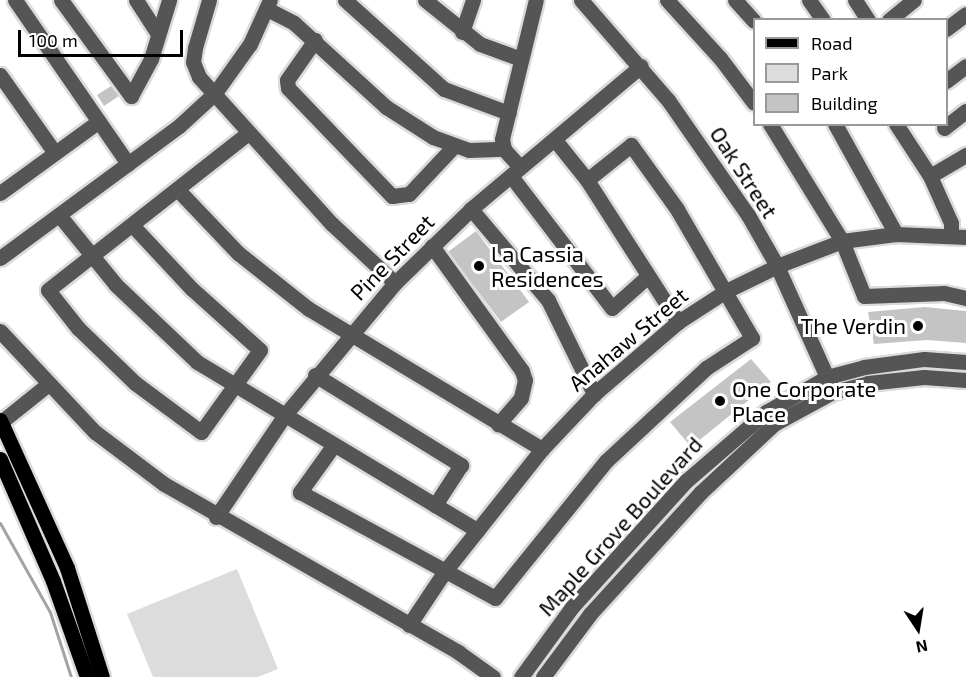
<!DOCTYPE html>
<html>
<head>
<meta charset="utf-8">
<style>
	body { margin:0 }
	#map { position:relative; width:966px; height:677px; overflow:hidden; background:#fff; font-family:"Exo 2",sans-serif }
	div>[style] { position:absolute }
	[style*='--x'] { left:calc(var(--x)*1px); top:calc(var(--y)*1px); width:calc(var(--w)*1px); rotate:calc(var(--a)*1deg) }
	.green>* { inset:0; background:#dcdcdc }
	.stream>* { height:3px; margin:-1.5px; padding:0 1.5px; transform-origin:1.5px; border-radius:1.5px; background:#a3a3a3 }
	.building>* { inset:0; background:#c4c4c4 }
	.roads { filter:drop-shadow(2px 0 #dbdbdb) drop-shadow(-2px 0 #dbdbdb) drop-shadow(0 2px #dbdbdb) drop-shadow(0 -2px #dbdbdb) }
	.minor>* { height:15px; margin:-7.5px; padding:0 7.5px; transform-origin:7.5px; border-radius:7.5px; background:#555 }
	.major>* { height:15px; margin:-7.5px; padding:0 7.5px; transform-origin:7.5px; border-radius:7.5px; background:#000 }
	.dots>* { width:16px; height:16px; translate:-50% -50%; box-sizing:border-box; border:3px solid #fff; border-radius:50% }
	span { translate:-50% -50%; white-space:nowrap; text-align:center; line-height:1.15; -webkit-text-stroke:6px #fff; paint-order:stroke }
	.street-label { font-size:22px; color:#000 }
	.poi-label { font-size:22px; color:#000 }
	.left { translate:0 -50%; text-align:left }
	.right { translate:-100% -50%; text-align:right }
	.legend { position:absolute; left:753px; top:18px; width:195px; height:108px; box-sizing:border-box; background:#fff; border:2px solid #999; margin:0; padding:8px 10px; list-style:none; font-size:18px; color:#000 }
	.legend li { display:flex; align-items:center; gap:12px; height:30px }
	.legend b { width:30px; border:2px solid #999 }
	.north { position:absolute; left:888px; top:599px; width:60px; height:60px; -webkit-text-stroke:4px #fff; paint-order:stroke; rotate:168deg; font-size:16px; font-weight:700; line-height:24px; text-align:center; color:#000 }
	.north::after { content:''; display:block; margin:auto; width:21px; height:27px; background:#000; clip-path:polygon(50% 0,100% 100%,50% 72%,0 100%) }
	.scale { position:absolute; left:18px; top:30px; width:165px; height:27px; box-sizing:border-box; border:3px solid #000; border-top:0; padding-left:8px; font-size:18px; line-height:21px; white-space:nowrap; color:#000; -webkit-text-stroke:4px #fff; paint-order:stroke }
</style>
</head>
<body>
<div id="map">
	<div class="green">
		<div style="clip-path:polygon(237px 569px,278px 669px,258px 677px,153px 677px,127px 614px)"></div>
	</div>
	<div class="stream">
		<div style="--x:0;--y:523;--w:102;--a:60.7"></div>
		<div style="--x:50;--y:612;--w:68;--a:72.1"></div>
	</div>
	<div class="building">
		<div style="clip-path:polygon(111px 86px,119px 96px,104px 106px,97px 95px)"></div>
		<div style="clip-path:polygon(476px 231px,529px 302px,501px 322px,448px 252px)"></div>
		<div style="clip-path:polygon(925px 307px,966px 311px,966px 343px,927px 340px,874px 344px,868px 312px)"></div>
		<div style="clip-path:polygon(751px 359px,771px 382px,691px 447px,670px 422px)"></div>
	</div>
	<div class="roads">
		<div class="minor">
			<div style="--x:15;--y:0;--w:199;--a:55.4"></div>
			<div style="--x:61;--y:0;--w:119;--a:53.9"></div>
			<div style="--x:131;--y:96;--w:42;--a:-61.6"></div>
			<div style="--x:151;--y:59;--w:62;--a:-73"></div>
			<div style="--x:136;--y:0;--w:38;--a:57"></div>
			<div style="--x:209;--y:0;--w:50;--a:106.3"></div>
			<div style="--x:195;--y:48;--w:14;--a:98"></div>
			<div style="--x:193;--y:62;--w:16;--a:68"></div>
			<div style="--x:199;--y:77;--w:198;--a:47.9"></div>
			<div style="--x:332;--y:224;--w:86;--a:43.1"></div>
			<div style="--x:345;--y:0;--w:133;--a:42"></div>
			<div style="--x:444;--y:89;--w:69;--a:20.3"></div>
			<div style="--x:425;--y:0;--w:70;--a:38.7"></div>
			<div style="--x:480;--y:44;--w:44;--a:20.1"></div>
			<div style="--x:581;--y:0;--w:133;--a:49"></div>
			<div style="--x:668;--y:100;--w:140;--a:55.2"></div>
			<div style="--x:748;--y:215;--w:59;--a:60.4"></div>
			<div style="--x:777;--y:266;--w:132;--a:65.8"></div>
			<div style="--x:667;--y:0;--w:79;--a:47.6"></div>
			<div style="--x:720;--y:58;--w:56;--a:52.9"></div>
			<div style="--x:735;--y:0;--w:28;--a:48"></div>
			<div style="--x:809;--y:0;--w:24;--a:55"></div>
			<div style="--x:855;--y:0;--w:24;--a:57"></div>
			<div style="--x:267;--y:9;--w:30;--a:27"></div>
			<div style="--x:294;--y:23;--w:125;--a:42.4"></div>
			<div style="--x:386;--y:107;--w:56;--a:32.6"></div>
			<div style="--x:433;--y:137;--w:38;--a:20"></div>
			<div style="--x:469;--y:150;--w:35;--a:-2"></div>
			<div style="--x:889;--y:20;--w:32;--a:-39"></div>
			<div style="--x:946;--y:29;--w:25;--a:-37"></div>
			<div style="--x:462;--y:32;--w:34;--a:-71"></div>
			<div style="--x:315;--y:40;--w:49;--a:125"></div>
			<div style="--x:287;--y:80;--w:8;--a:83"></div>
			<div style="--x:288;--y:88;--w:150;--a:46.1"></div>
			<div style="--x:392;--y:196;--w:17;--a:-7"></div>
			<div style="--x:409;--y:194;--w:64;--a:-46.9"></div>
			<div style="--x:0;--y:75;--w:95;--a:54.8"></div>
			<div style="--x:946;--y:81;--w:25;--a:-37"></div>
			<div style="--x:770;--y:124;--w:137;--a:58.4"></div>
			<div style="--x:842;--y:241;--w:59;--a:68.2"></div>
			<div style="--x:864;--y:296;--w:80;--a:-2.1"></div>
			<div style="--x:944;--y:293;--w:23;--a:13"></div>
			<div style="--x:835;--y:124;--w:126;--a:61"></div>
			<div style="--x:896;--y:124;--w:62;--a:56.8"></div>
			<div style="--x:930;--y:176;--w:51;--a:65.9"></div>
			<div style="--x:951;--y:223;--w:13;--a:90"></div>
			<div style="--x:944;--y:128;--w:28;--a:-38"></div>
			<div style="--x:555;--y:140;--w:51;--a:51.3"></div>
			<div style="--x:587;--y:180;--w:169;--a:57.3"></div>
			<div style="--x:520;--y:167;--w:24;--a:-132"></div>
			<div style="--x:504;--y:149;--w:10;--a:-101"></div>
			<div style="--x:502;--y:139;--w:143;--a:-76.3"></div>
			<div style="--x:511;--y:176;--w:166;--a:52.6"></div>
			<div style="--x:612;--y:308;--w:48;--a:-41.6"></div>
			<div style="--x:930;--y:176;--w:42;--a:-30.3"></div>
			<div style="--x:178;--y:190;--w:87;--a:46.4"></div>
			<div style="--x:238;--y:253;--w:90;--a:38.3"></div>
			<div style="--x:309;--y:309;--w:272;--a:31"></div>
			<div style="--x:0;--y:193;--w:122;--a:-36"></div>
			<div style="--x:471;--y:209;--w:119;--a:49.8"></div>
			<div style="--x:548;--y:300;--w:105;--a:63.9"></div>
			<div style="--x:59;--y:215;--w:90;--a:50.8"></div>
			<div style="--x:116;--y:285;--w:112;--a:43.5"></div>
			<div style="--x:197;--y:362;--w:327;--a:31"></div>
			<div style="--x:133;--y:226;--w:86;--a:46.9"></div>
			<div style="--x:192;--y:289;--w:91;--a:41.9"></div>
			<div style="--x:260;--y:350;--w:101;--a:125.7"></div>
			<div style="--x:201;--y:432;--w:82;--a:-143.4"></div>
			<div style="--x:135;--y:383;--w:79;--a:-136"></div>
			<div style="--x:78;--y:328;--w:48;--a:-128.3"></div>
			<div style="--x:48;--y:290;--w:254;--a:-38.1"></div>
			<div style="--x:432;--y:246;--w:154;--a:54.2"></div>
			<div style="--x:522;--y:371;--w:9;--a:72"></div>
			<div style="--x:525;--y:380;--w:18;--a:103"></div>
			<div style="--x:521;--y:398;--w:35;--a:131"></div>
			<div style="--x:0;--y:258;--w:222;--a:-36.4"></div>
			<div style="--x:179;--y:126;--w:49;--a:-42.5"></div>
			<div style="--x:215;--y:93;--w:60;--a:-54.5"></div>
			<div style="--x:250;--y:44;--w:48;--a:-65.6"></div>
			<div style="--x:0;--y:331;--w:139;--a:46.8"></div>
			<div style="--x:95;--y:432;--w:86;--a:37"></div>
			<div style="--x:164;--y:484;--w:339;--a:29.7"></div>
			<div style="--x:458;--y:652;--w:43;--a:35.5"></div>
			<div style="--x:315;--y:375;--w:172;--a:31.7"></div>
			<div style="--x:461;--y:465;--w:48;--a:123"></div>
			<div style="--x:1;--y:422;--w:59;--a:-38.8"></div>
			<div style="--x:333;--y:446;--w:57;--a:125.7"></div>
			<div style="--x:300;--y:492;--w:222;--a:28.5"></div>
			<div style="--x:495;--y:598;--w:176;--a:-51"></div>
			<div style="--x:606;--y:461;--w:137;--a:-42.9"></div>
			<div style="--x:706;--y:368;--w:55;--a:-33.1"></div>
			<div style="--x:752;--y:338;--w:149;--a:-120.2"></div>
			<div style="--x:677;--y:209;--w:79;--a:-125.7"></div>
			<div style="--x:631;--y:145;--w:56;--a:141.5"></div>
			<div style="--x:216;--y:517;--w:122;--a:-56"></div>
			<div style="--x:284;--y:416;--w:173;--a:-50.2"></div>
			<div style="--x:395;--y:283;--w:106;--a:-44.2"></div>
			<div style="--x:471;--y:209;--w:222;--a:-40.1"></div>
			<div style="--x:409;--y:625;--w:65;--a:-56.3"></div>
			<div style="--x:445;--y:571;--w:156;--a:-51.5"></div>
			<div style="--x:542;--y:449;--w:76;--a:-46.6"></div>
			<div style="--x:594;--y:394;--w:111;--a:-40.6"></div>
			<div style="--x:678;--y:322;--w:57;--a:-32.9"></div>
			<div style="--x:726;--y:291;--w:57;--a:-26.1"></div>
			<div style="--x:777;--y:266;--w:70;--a:-21"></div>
			<div style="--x:842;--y:241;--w:54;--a:-7.4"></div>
			<div style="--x:896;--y:234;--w:70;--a:2.5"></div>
			<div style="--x:521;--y:677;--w:87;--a:-53.9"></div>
			<div style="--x:572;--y:607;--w:170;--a:-47.9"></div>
			<div style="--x:686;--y:481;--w:106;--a:-40.8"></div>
			<div style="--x:766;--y:412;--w:70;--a:-29.8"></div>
			<div style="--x:827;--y:377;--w:38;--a:-15"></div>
			<div style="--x:864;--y:367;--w:61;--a:-7.6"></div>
			<div style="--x:924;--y:359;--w:42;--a:4.1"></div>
			<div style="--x:543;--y:677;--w:79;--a:-53.3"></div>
			<div style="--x:590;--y:614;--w:164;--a:-47.7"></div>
			<div style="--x:700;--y:493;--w:101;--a:-43"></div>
			<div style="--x:774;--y:424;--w:67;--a:-28.5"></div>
			<div style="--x:833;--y:392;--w:36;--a:-14"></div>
			<div style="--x:868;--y:383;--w:56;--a:-6.1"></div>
			<div style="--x:924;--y:377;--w:42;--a:4.1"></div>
		</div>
		<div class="major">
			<div style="--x:0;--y:420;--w:162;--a:65.6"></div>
			<div style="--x:67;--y:568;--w:114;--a:72.2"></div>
			<div style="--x:0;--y:459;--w:133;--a:66.5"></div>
			<div style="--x:53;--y:581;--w:102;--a:70.5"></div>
		</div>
	</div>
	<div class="dots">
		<div style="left:479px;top:266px;background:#000"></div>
		<div style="left:918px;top:326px;background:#000"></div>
		<div style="left:720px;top:401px;background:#000"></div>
	</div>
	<div class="street-label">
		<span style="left:744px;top:172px;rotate:57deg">Oak Street</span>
		<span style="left:392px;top:257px;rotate:-46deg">Pine Street</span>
		<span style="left:628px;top:339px;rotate:-40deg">Anahaw Street</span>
		<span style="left:620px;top:526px;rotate:-48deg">Maple Grove Boulevard</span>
	</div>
	<div class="poi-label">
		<span class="left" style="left:491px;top:266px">La Cassia<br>Residences</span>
		<span class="right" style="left:906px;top:326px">The Verdin</span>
		<span class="left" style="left:732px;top:401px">One Corporate<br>Place</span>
	</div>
	<ul class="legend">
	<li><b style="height:8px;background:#000"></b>Road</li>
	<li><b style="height:16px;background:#dcdcdc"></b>Park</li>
	<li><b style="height:16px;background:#c4c4c4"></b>Building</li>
	</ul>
	<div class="north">N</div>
	<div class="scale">100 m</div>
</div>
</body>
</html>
